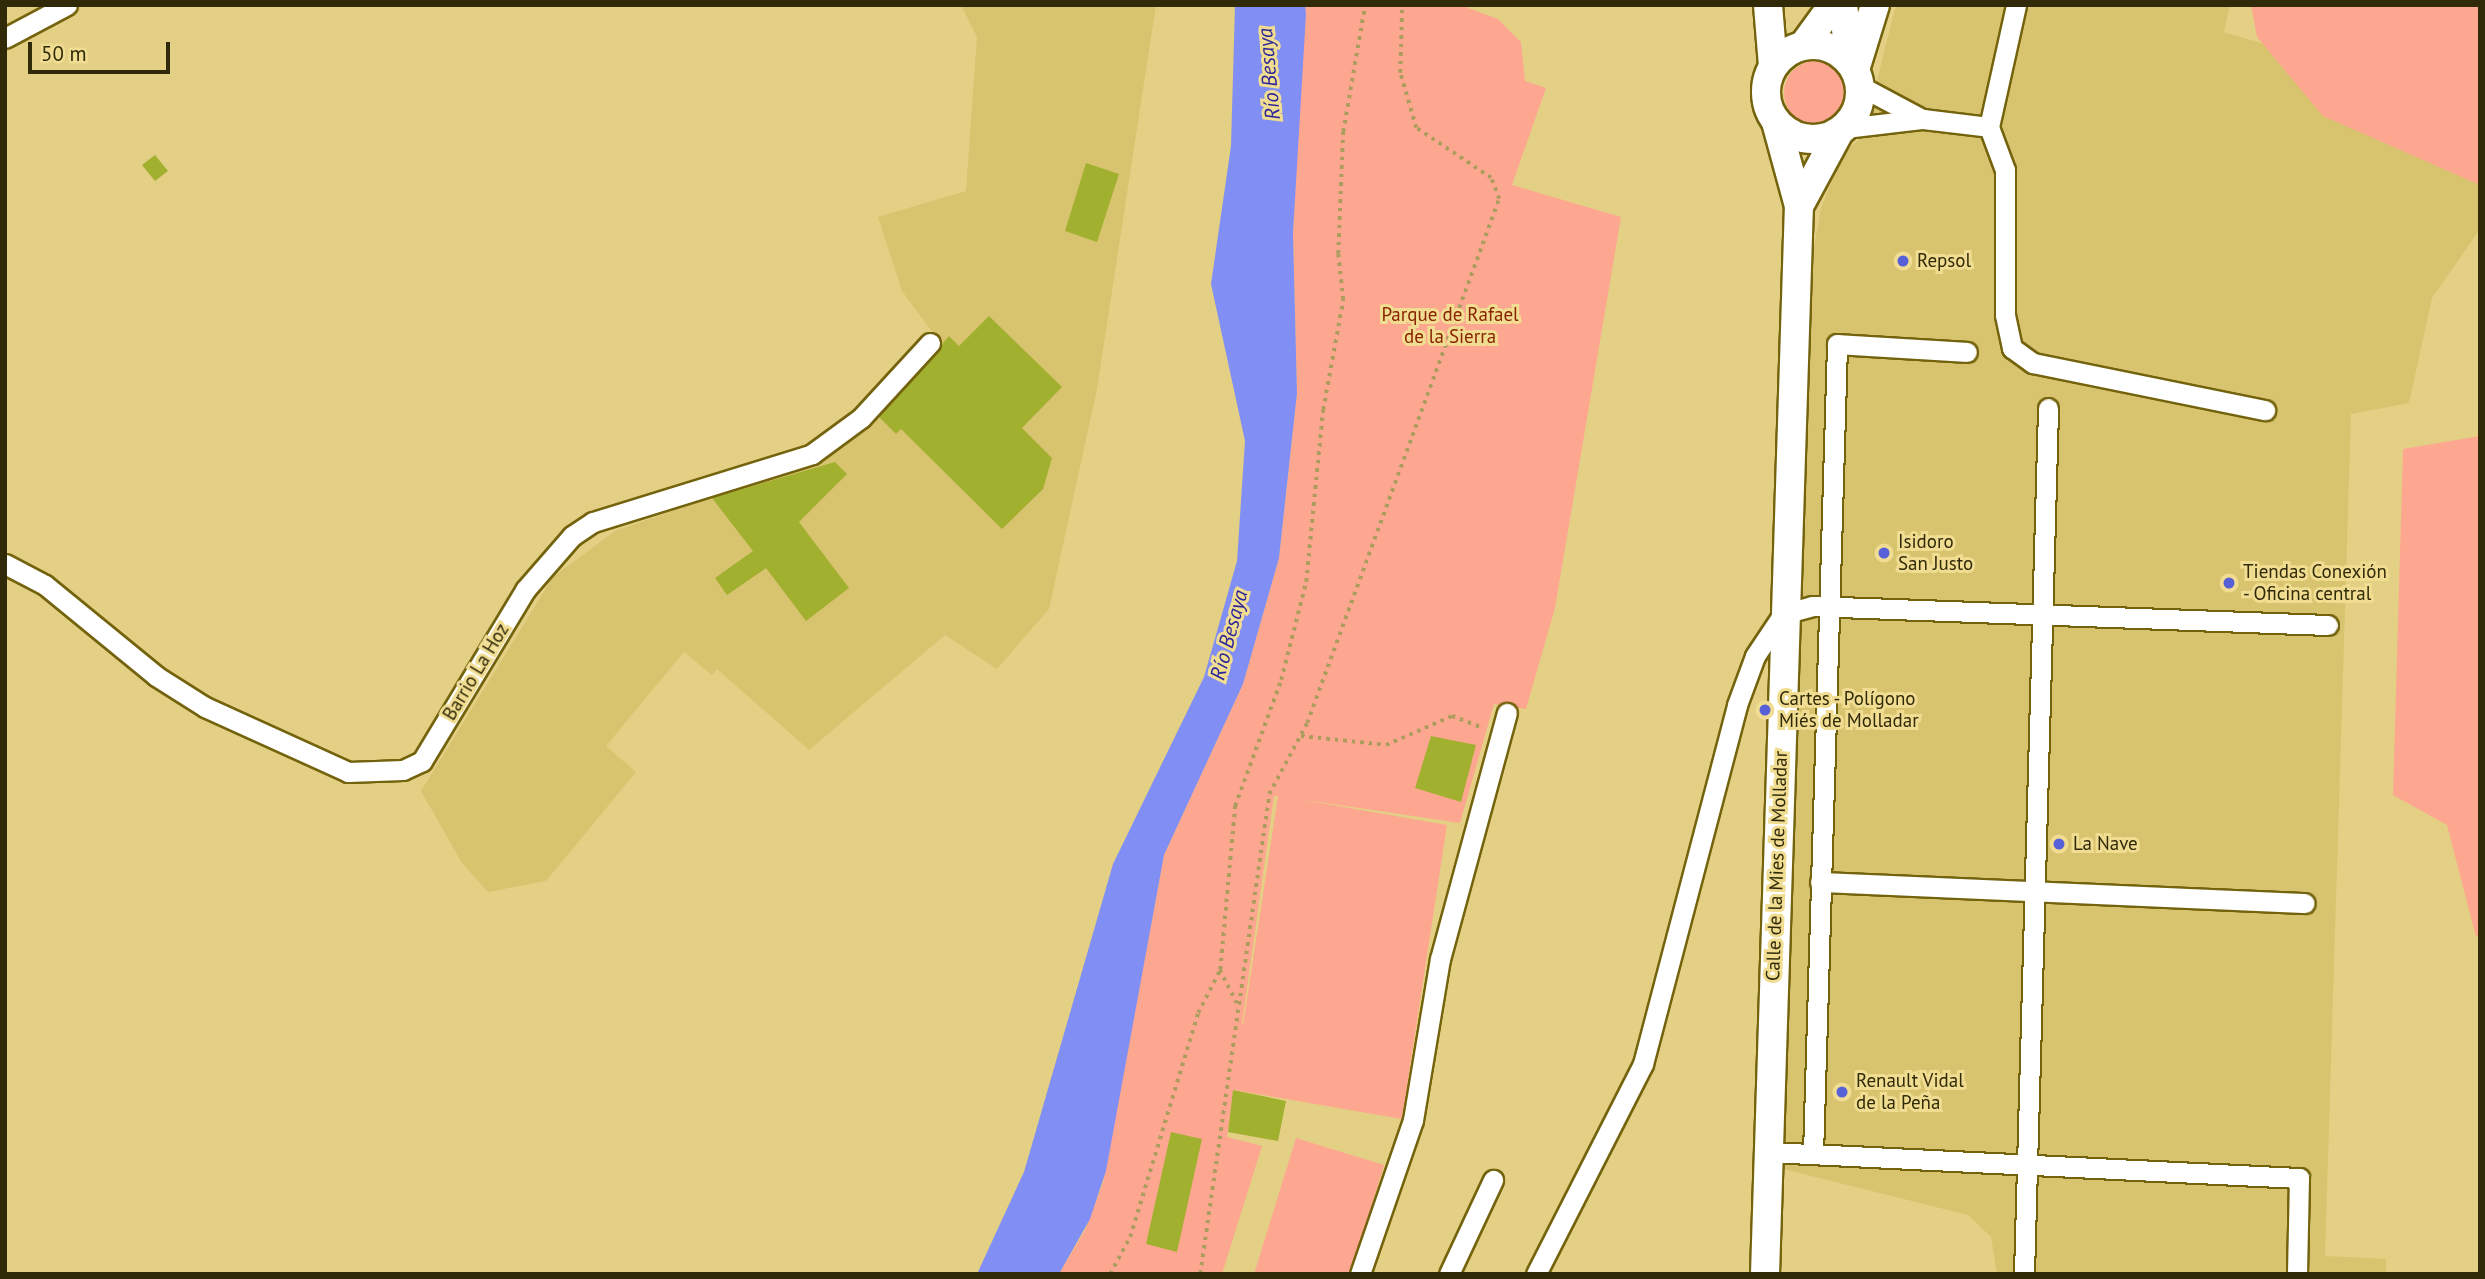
<!DOCTYPE html>
<html>
<head>
<meta charset="utf-8">
<style>
	body { margin:0 }
	#map { position:relative; width:2485px; height:1279px; overflow:hidden; background:#e3d084; font-family:"PT Sans",sans-serif }
	div>[style] { position:absolute }
	[style*='--x'] { left:calc(var(--x)*1px); top:calc(var(--y)*1px); width:calc(var(--w)*1px); rotate:calc(var(--a)*1deg) }
	.built>* { inset:0; background:#d8c36e }
	.green>* { inset:0; background:#fea790 }
	.round { border-radius:50% }
	.water>* { inset:0; background:#818ef3 }
	.building>* { inset:0; background:#a2b030 }
	.path>* { height:3.5px; margin-top:-1.75px; transform-origin:0; background:repeating-linear-gradient(90deg,#ac9d5e 0 3.5px,transparent 0 8.5px) }
	.roads { filter:drop-shadow(2px 0 #74630d) drop-shadow(-2px 0 #74630d) drop-shadow(0 2px #74630d) drop-shadow(0 -2px #74630d) }
	.minor>* { height:19px; margin:-9.5px; padding:0 9.5px; transform-origin:9.5px; border-radius:9.5px; background:#fff }
	.highway>* { height:28px; margin:-14px; padding:0 14px; transform-origin:14px; border-radius:14px; background:#fff }
	.highway>.ring { margin:-14px; padding:0; box-sizing:content-box; background:none; border:28px solid #fff; border-radius:50% }
	.dots>* { width:19px; height:19px; translate:-50% -50%; box-sizing:border-box; border:4px solid #f0dd91; border-radius:50% }
	span { translate:-50% -50%; white-space:nowrap; text-align:center; line-height:1.15; -webkit-text-stroke:6px #f0dd91; paint-order:stroke }
	.poi-label { font-size:19px; color:#312a09 }
	.left { translate:0 -50%; text-align:left }
	.park-label { font-size:19px; color:#892301 }
	.street-label { font-size:19px; color:#312a09 }
	.water-label { font-size:21px; color:#2d2699; font-style:italic }
	.frame { position:absolute; inset:0; border:7px solid #312a09; pointer-events:none }
	.scale { position:absolute; left:28px; top:42px; width:142px; height:32px; box-sizing:border-box; border:4px solid #312a09; border-top:0; padding-left:9px; font-size:21px; line-height:24px; white-space:nowrap; color:#312a09; -webkit-text-stroke:5px #f0dd91; paint-order:stroke }
</style>
</head>
<body>
<div id="map">
	<div class="built">
		<div style="clip-path:polygon(961px 5px,1156px 5px,1097px 389px,1049px 609px,997px 669px,945px 635px,809px 750px,717px 669px,712px 675px,684px 652px,606px 746px,636px 772px,546px 881px,488px 892px,462px 863px,421px 791px,553px 577px,615px 531px,829px 457px,941px 344px,902px 291px,878px 217px,966px 191px,977px 37px)"></div>
		<div style="clip-path:polygon(1896px 5px,2230px 5px,2224px 32px,2480px 110px,2480px 229px,2432px 298px,2409px 403px,2351px 414px,2325px 1256px,2386px 1259px,2386px 1274px,1997px 1274px,1991px 1237px,1968px 1215px,1783px 1169px,1809px 276px,1821px 208px,1843px 154px,1863px 136px)"></div>
	</div>
	<div class="green">
		<div style="clip-path:polygon(evenodd,1305px 5px,1460px 5px,1498px 19px,1521px 42px,1525px 81px,1546px 88px,1512px 185px,1621px 217px,1555px 608px,1526px 709px,1494px 704px,1460px 823px,1298px 799px,1447px 825px,1402px 1119px,1234px 1090px,1227px 1137px,1262px 1146px,1222px 1274px,1059px 1274px,1085px 1230px,1103px 1183px,1164px 855px,1243px 684px,1279px 558px,1297px 393px,1293px 233px,1305px 5px,1274px 796px,1278px 796px,1243px 1025px,1242px 1024px,1274px 796px)"></div>
		<div style="clip-path:polygon(2251px 5px,2480px 5px,2480px 185px,2323px 116px,2257px 37px)"></div>
		<div class="round" style="left:1784px;top:61px;width:64px;height:64px"></div>
		<div style="clip-path:polygon(2480px 436px,2480px 932px,2476px 937px,2447px 825px,2393px 795px,2403px 449px)"></div>
		<div style="clip-path:polygon(1296px 1138px,1384px 1165px,1351px 1274px,1254px 1274px)"></div>
	</div>
	<div class="water">
		<div style="clip-path:polygon(1235px 5px,1305px 5px,1306px 14px,1293px 233px,1297px 393px,1279px 558px,1243px 684px,1164px 855px,1106px 1171px,1090px 1219px,1059px 1274px,977px 1274px,1024px 1172px,1113px 864px,1204px 677px,1237px 561px,1245px 441px,1211px 284px,1231px 146px)"></div>
	</div>
	<div class="building">
		<div style="clip-path:polygon(155px 155px,168px 171px,155px 181px,142px 165px)"></div>
		<div style="clip-path:polygon(1086px 163px,1119px 174px,1097px 242px,1065px 231px)"></div>
		<div style="clip-path:polygon(989px 316px,1062px 387px,1022px 428px,1052px 458px,1043px 489px,1002px 529px,901px 429px,896px 434px,879px 417px,949px 336px,959px 346px)"></div>
		<div style="clip-path:polygon(835px 462px,847px 474px,799px 522px,849px 588px,806px 621px,766px 568px,727px 595px,715px 578px,753px 551px,712px 498px)"></div>
		<div style="clip-path:polygon(1431px 736px,1476px 745px,1461px 802px,1415px 788px)"></div>
		<div style="clip-path:polygon(1233px 1090px,1286px 1101px,1278px 1141px,1228px 1132px)"></div>
		<div style="clip-path:polygon(1171px 1132px,1202px 1139px,1177px 1252px,1146px 1244px)"></div>
	</div>
	<div class="path">
		<div style="--x:1301;--y:736;--w:85;--a:6"></div>
		<div style="--x:1386;--y:745;--w:72;--a:-23.7"></div>
		<div style="--x:1452;--y:716;--w:33;--a:21"></div>
		<div style="--x:1220;--y:970;--w:37;--a:63"></div>
		<div style="--x:1110;--y:1274;--w:42;--a:-61.6"></div>
		<div style="--x:1130;--y:1237;--w:234;--a:-73.1"></div>
		<div style="--x:1198;--y:1013;--w:48;--a:-62.9"></div>
		<div style="--x:1220;--y:970;--w:165;--a:-84.8"></div>
		<div style="--x:1235;--y:806;--w:134;--a:-69.9"></div>
		<div style="--x:1281;--y:680;--w:101;--a:-75.7"></div>
		<div style="--x:1306;--y:582;--w:173;--a:-84.4"></div>
		<div style="--x:1323;--y:410;--w:112;--a:-79.7"></div>
		<div style="--x:1343;--y:300;--w:46;--a:-96.2"></div>
		<div style="--x:1338;--y:254;--w:122;--a:-87.7"></div>
		<div style="--x:1343;--y:132;--w:129;--a:-80.2"></div>
		<div style="--x:1200;--y:1274;--w:485;--a:-81.8"></div>
		<div style="--x:1269;--y:794;--w:81;--a:-61.8"></div>
		<div style="--x:1307;--y:723;--w:558;--a:-69.88"></div>
		<div style="--x:1499;--y:199;--w:22;--a:-111"></div>
		<div style="--x:1491;--y:178;--w:90;--a:-146.3"></div>
		<div style="--x:1416;--y:128;--w:57;--a:-106.2"></div>
		<div style="--x:1400;--y:73;--w:68;--a:-88.3"></div>
	</div>
	<div class="roads">
		<div class="minor">
			<div style="--x:5;--y:38;--w:70;--a:-28"></div>
			<div style="--x:1860;--y:86;--w:70;--a:28"></div>
			<div style="--x:1989;--y:127;--w:125;--a:-77.5"></div>
			<div style="--x:1845;--y:128;--w:79;--a:-6.6"></div>
			<div style="--x:1923;--y:119;--w:66;--a:6.9"></div>
			<div style="--x:1989;--y:127;--w:46;--a:69.6"></div>
			<div style="--x:2005;--y:170;--w:145;--a:90"></div>
			<div style="--x:2005;--y:315;--w:34;--a:78"></div>
			<div style="--x:2012;--y:348;--w:26;--a:36"></div>
			<div style="--x:2033;--y:363;--w:237;--a:11.5"></div>
			<div style="--x:5;--y:564;--w:45;--a:27.7"></div>
			<div style="--x:45;--y:585;--w:144;--a:39.3"></div>
			<div style="--x:156;--y:676;--w:58;--a:32.3"></div>
			<div style="--x:205;--y:707;--w:157;--a:24.4"></div>
			<div style="--x:348;--y:772;--w:55;--a:-2.1"></div>
			<div style="--x:403;--y:770;--w:21;--a:-25"></div>
			<div style="--x:422;--y:761;--w:200;--a:-58.9"></div>
			<div style="--x:525;--y:590;--w:72;--a:-49"></div>
			<div style="--x:572;--y:536;--w:25;--a:-34"></div>
			<div style="--x:593;--y:522;--w:229;--a:-17.2"></div>
			<div style="--x:812;--y:454;--w:61;--a:-36.3"></div>
			<div style="--x:861;--y:418;--w:102;--a:-47.4"></div>
			<div style="--x:1820;--y:882;--w:485;--a:2.5"></div>
			<div style="--x:1769;--y:1152;--w:531;--a:2.81"></div>
			<div style="--x:2299;--y:1178;--w:96;--a:91.2"></div>
			<div style="--x:1813;--y:1154;--w:810;--a:-88.3"></div>
			<div style="--x:1837;--y:344;--w:130;--a:3.5"></div>
			<div style="--x:1360;--y:1274;--w:163;--a:-71"></div>
			<div style="--x:1413;--y:1120;--w:163;--a:-80.5"></div>
			<div style="--x:1440;--y:959;--w:255;--a:-74.8"></div>
			<div style="--x:1449;--y:1274;--w:104;--a:-64.9"></div>
			<div style="--x:1536;--y:1274;--w:236;--a:-63"></div>
			<div style="--x:1643;--y:1064;--w:371;--a:-75.3"></div>
			<div style="--x:1737;--y:705;--w:52;--a:-69.8"></div>
			<div style="--x:1755;--y:656;--w:50;--a:-56.3"></div>
			<div style="--x:1783;--y:614;--w:30;--a:-15"></div>
			<div style="--x:1812;--y:606;--w:516;--a:2.11"></div>
			<div style="--x:2024;--y:1274;--w:866;--a:-88.41"></div>
		</div>
		<div class="highway">
			<div style="--x:1768;--y:5;--w:61;--a:85.3"></div>
			<div style="--x:1843;--y:5;--w:57;--a:83"></div>
			<div class="ring" style="left:1766px;top:45px;width:66px;height:66px"></div>
			<div style="--x:1803;--y:46;--w:51;--a:-53.8"></div>
			<div style="--x:1855;--y:70;--w:68;--a:-72.9"></div>
			<div style="--x:1799;--y:206;--w:84;--a:-61.6"></div>
			<div style="--x:1765;--y:1274;--w:1069;--a:-88.18"></div>
			<div style="--x:1799;--y:206;--w:87;--a:-105.3"></div>
		</div>
	</div>
	<div class="dots">
		<div style="left:1903px;top:261px;background:#5860d7"></div>
		<div style="left:1884px;top:553px;background:#5860d7"></div>
		<div style="left:2229px;top:583px;background:#5860d7"></div>
		<div style="left:1765px;top:710px;background:#5860d7"></div>
		<div style="left:2059px;top:844px;background:#5860d7"></div>
		<div style="left:1842px;top:1092px;background:#5860d7"></div>
	</div>
	<div class="poi-label">
		<span class="left" style="left:1917px;top:261px">Repsol</span>
		<span class="left" style="left:1898px;top:553px">Isidoro<br>San Justo</span>
		<span class="left" style="left:2243px;top:583px">Tiendas Conexión<br>- Oficina central</span>
		<span class="left" style="left:1779px;top:710px">Cartes - Polígono<br>Miés de Molladar</span>
		<span class="left" style="left:2073px;top:844px">La Nave</span>
		<span class="left" style="left:1856px;top:1092px">Renault Vidal<br>de la Peña</span>
	</div>
	<div class="park-label">
		<span style="left:1450px;top:326px">Parque de Rafael<br>de la Sierra</span>
	</div>
	<div class="street-label">
		<span style="left:476px;top:672px;rotate:-59deg">Barrio La Hoz</span>
		<span style="left:1777px;top:866px;rotate:-88deg">Calle de la Mies de Molladar</span>
	</div>
	<div class="water-label">
		<span style="left:1269px;top:74px;rotate:-95deg">Río Besaya</span>
		<span style="left:1229px;top:635px;rotate:-75deg">Río Besaya</span>
	</div>
	<div class="frame"></div>
	<div class="scale">50 m</div>
</div>
</body>
</html>
